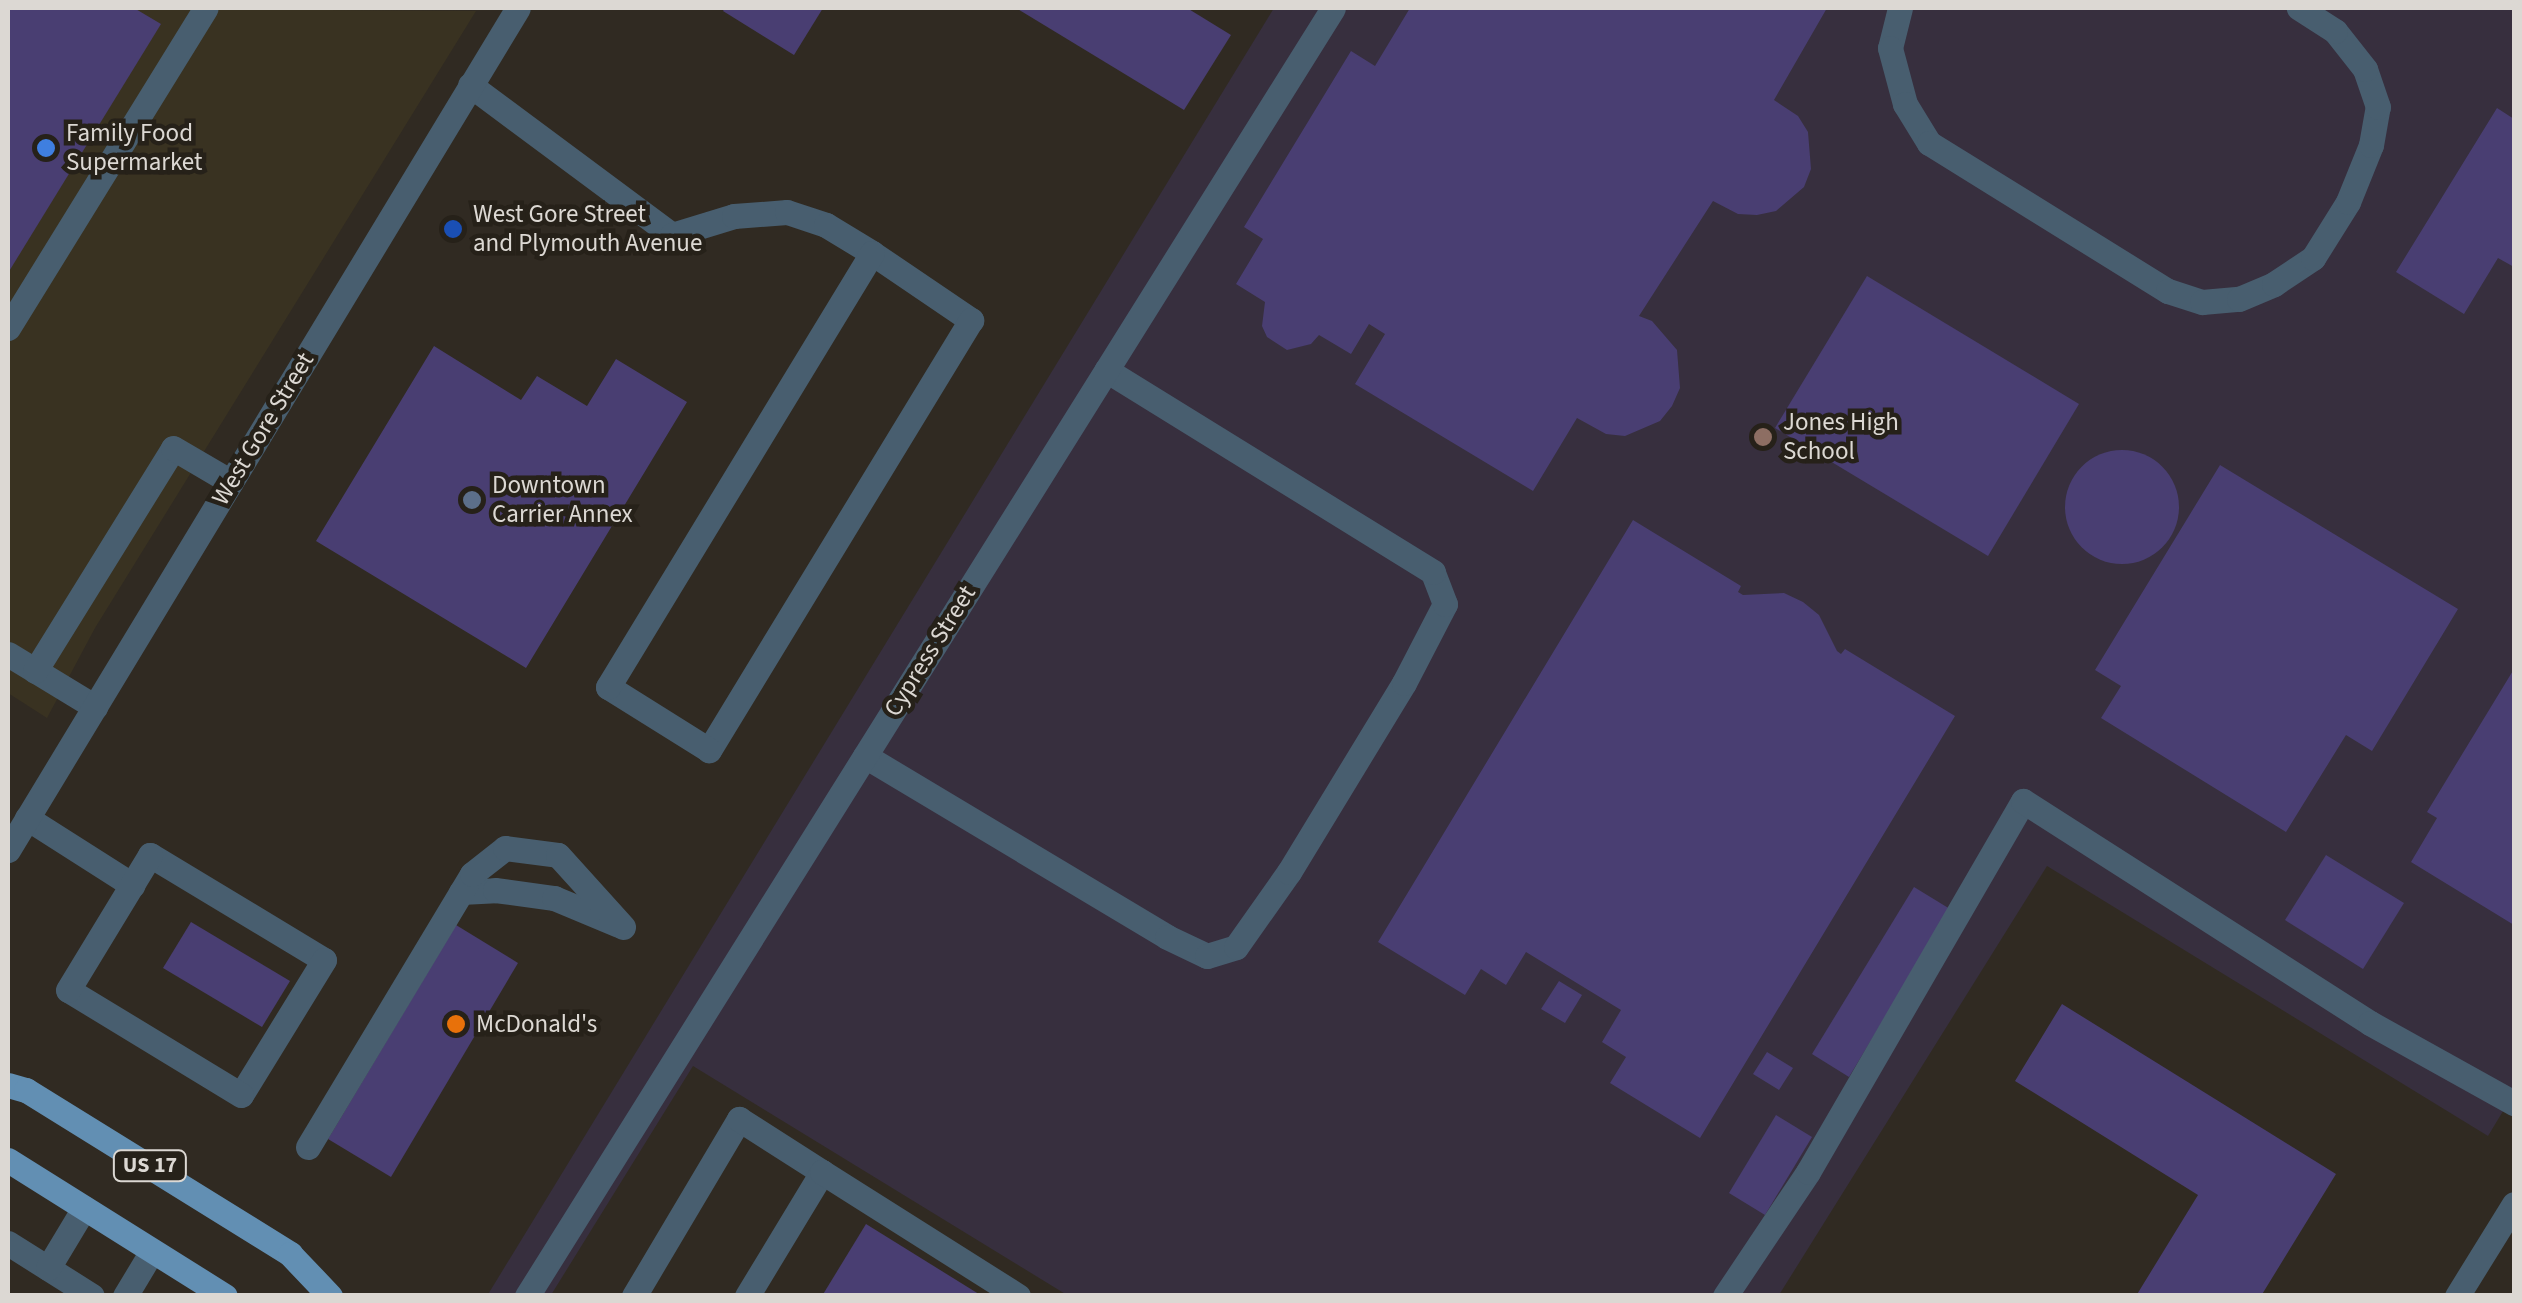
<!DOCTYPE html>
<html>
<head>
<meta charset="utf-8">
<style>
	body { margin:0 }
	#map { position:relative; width:2522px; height:1303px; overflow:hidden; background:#302a22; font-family:"Source Sans 3",sans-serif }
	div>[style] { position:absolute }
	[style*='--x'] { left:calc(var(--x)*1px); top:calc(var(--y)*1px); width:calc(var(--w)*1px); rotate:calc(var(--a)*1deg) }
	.commercial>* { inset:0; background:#393221 }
	.education>* { inset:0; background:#372f3e }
	.building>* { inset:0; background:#493e72 }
	.round { border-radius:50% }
	.minor>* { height:25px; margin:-12.5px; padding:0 12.5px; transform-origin:12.5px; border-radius:12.5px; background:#485e6f }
	.major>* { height:25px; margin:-12.5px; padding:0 12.5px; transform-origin:12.5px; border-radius:12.5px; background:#628fb3 }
	.dots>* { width:28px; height:28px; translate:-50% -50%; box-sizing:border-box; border:5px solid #262119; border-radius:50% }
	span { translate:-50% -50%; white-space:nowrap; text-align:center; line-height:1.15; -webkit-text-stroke:9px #262119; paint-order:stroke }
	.shield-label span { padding:2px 8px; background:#262119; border:2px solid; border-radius:8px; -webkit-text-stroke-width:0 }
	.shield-label { font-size:22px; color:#dcd8d3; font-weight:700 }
	.poi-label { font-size:25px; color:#dcd8d3 }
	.left { translate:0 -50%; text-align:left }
	.street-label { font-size:25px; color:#dcd8d3 }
	.frame { position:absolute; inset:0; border:10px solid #dcd8d3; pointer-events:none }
</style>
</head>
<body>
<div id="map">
	<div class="commercial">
		<div style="clip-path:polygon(8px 8px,476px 11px,95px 628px,47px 718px,8px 693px)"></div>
	</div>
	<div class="education">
		<div style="clip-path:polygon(1274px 8px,2514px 8px,2514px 1093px,2488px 1136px,2047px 866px,1779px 1295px,1067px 1295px,693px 1066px,551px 1295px,487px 1296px)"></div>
	</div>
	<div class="building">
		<div style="clip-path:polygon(8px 8px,134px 8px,161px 24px,8px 273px)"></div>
		<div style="clip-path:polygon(725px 8px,823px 8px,794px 55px,723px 11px)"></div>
		<div style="clip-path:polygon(1016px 8px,1187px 8px,1231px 35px,1184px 110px)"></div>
		<div style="clip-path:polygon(1410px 8px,1827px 8px,1774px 100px,1798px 116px,1808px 132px,1811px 169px,1804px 187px,1776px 211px,1757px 215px,1738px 214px,1713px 201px,1639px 316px,1652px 321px,1677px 350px,1680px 388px,1672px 406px,1660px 421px,1625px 436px,1606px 434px,1577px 418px,1533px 491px,1355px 384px,1385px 334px,1369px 324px,1351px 354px,1319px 335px,1311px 344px,1287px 350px,1267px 337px,1262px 326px,1265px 302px,1236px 284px,1263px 239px,1244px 227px,1351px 51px,1375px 66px)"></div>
		<div style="clip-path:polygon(2497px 108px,2514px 119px,2514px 267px,2498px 258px,2464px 314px,2396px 272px)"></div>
		<div style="clip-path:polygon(1867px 276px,2079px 404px,1988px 556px,1775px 428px)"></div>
		<div style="clip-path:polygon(434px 346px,521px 400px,537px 376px,587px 406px,616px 359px,687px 402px,526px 668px,316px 541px)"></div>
		<div class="round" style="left:2065px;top:450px;width:114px;height:114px"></div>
		<div style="clip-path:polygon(2220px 465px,2458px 609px,2372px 751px,2346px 735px,2286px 832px,2101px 718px,2121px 686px,2095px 670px)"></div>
		<div style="clip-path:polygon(1633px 520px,1741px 586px,1738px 592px,1743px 595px,1784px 593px,1803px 602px,1819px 615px,1837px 651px,1841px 654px,1845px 649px,1955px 716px,1700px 1138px,1610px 1083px,1626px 1057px,1602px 1042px,1621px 1010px,1526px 952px,1506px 985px,1481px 969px,1465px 995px,1378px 942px)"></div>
		<div style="clip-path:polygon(2514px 669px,2514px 925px,2411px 862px,2437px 818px,2427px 812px)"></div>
		<div style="clip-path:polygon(2326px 855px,2404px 903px,2363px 969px,2285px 920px)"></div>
		<div style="clip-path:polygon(1914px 887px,1950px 909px,1849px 1077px,1812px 1054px)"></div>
		<div style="clip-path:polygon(191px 922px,290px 981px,262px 1027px,163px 968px)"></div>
		<div style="clip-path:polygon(456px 925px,518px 963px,391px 1177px,328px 1139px)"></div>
		<div style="clip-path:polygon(1559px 981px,1582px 995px,1565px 1023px,1541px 1009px)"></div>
		<div style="clip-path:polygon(2062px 1004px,2336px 1174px,2261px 1296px,2136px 1296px,2198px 1195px,2015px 1081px)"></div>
		<div style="clip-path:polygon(1767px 1052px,1793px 1068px,1779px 1090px,1753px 1074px)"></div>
		<div style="clip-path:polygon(1776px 1115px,1812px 1137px,1765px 1215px,1729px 1193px)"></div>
		<div style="clip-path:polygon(866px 1224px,982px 1296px,822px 1296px)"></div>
	</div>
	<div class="minor">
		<div style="--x:1900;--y:8;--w:41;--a:104"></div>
		<div style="--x:1890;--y:48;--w:58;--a:75"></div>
		<div style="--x:1905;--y:104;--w:46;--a:58.4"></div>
		<div style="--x:1929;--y:143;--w:281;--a:31.8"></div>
		<div style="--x:2168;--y:291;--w:36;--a:18"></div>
		<div style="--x:2202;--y:302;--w:37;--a:-5"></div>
		<div style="--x:2239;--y:299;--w:38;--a:-23"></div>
		<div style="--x:2274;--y:284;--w:47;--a:-33.7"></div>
		<div style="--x:2313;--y:258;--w:66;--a:-58"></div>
		<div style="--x:2348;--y:202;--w:61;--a:-68"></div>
		<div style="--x:2371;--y:145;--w:39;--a:-80"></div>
		<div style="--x:2378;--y:107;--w:40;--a:-108.9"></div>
		<div style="--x:2365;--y:69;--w:48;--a:-128.3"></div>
		<div style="--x:2335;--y:31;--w:43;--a:-147.4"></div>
		<div style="--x:470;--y:85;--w:252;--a:36.6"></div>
		<div style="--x:672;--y:235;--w:65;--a:-17"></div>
		<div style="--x:734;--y:216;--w:53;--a:-4.3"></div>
		<div style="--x:787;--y:212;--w:41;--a:18.4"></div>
		<div style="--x:826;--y:225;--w:54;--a:31.3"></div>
		<div style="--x:872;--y:253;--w:120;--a:34.1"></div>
		<div style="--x:971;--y:320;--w:504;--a:121.35"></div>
		<div style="--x:709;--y:750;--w:119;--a:-148"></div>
		<div style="--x:608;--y:687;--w:508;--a:-58.69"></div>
		<div style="--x:8;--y:328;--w:376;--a:-58.3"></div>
		<div style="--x:8;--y:654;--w:102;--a:31.3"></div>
		<div style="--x:35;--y:671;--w:262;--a:-58.2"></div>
		<div style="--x:173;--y:448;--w:67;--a:30.4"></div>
		<div style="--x:865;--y:756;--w:352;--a:30.9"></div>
		<div style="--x:1167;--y:937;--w:44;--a:25.4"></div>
		<div style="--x:1207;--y:956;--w:30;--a:-17"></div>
		<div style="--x:1236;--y:947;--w:92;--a:-54.8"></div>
		<div style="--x:1289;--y:872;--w:221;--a:-58.7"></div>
		<div style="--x:1404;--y:683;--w:89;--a:-62.6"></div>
		<div style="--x:1445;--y:604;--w:34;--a:-111"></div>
		<div style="--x:1433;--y:572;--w:384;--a:-148.3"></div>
		<div style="--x:27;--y:818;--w:125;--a:32.5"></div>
		<div style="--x:8;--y:850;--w:984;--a:-58.8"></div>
		<div style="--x:150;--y:855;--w:203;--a:31.1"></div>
		<div style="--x:324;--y:960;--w:158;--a:121.6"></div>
		<div style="--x:241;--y:1095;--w:202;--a:-148.7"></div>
		<div style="--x:68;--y:990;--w:158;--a:-58.7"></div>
		<div style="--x:461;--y:892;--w:34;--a:-3"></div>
		<div style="--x:495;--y:890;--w:60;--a:7.7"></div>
		<div style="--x:554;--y:898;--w:70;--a:22.6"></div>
		<div style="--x:308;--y:1147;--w:318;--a:-59"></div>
		<div style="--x:472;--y:874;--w:42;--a:-38.2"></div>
		<div style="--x:505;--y:848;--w:53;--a:7.5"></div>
		<div style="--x:558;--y:855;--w:97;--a:47.9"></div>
		<div style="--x:8;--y:1243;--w:99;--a:32.2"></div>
		<div style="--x:48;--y:1268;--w:70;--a:-59"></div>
		<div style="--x:125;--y:1296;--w:52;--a:-59"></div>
		<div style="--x:527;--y:1296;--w:1519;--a:-57.96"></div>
		<div style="--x:634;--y:1296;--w:206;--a:-59.3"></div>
		<div style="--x:739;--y:1119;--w:98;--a:32.6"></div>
		<div style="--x:747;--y:1296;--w:145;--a:-58.8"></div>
		<div style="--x:822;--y:1172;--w:232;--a:32.3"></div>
		<div style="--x:1725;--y:1296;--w:149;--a:-56.2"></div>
		<div style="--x:1808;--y:1172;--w:429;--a:-59.9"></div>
		<div style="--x:2023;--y:801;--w:412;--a:32.6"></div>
		<div style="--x:2370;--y:1023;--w:165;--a:29.1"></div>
		<div style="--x:2457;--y:1296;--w:108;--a:-58.2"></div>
	</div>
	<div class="major">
		<div style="--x:8;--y:1085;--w:19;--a:16"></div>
		<div style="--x:26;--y:1090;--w:311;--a:31.8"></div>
		<div style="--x:290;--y:1254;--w:58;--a:46.4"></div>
		<div style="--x:8;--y:1160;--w:256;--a:32.1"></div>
	</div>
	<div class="dots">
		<div style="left:46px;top:148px;background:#3f7fe0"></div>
		<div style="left:453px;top:229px;background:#1a4fb4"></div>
		<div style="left:1763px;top:437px;background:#8d6e63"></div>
		<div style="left:472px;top:500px;background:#5c6f8a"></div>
		<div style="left:456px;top:1024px;background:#e8710a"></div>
	</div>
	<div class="shield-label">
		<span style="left:150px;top:1166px">US 17</span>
	</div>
	<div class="poi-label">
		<span class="left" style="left:66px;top:148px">Family Food<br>Supermarket</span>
		<span class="left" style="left:473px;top:229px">West Gore Street<br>and Plymouth Avenue</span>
		<span class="left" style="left:1783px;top:437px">Jones High<br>School</span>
		<span class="left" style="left:492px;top:500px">Downtown<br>Carrier Annex</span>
		<span class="left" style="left:476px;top:1024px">McDonald's</span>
	</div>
	<div class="street-label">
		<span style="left:263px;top:429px;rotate:-59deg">West Gore Street</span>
		<span style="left:930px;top:651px;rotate:-58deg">Cypress Street</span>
	</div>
	<div class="frame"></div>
</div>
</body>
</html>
